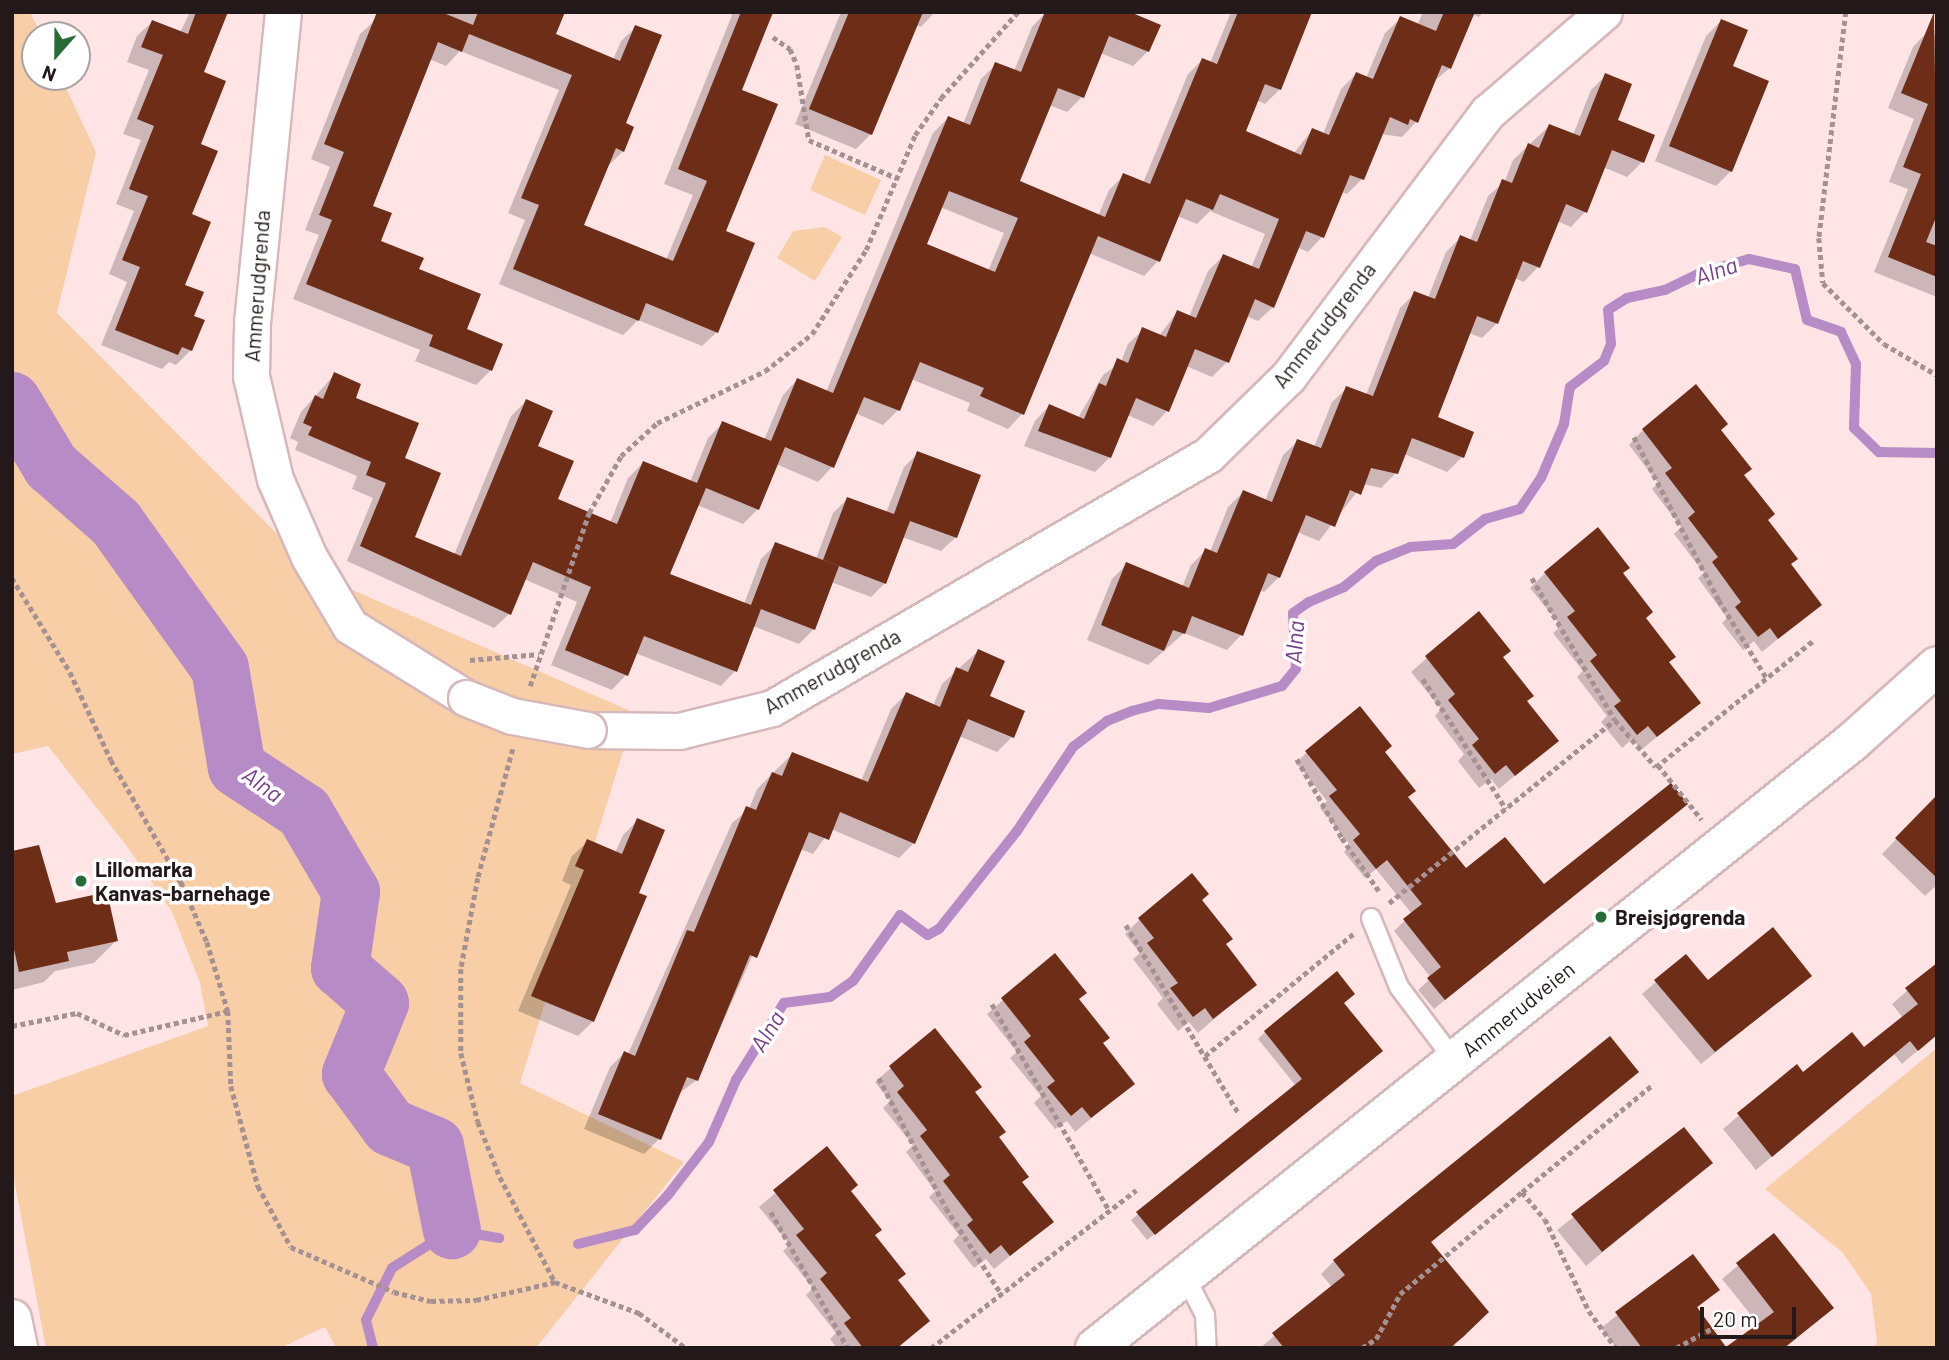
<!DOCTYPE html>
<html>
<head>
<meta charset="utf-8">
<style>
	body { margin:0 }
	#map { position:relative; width:1949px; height:1360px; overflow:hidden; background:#ffe4e6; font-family:Barlow,sans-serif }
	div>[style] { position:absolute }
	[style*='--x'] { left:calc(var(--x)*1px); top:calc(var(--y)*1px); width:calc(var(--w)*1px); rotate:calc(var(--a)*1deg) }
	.green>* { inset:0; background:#f7cea6 }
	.shadow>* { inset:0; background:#0003 }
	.stream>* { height:10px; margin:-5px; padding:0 5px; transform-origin:5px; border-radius:5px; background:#b78bc6 }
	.river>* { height:58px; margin:-29px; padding:0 29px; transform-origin:29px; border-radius:29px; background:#b78bc6 }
	.building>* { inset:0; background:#6d2d17 }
	.path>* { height:4.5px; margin-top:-2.25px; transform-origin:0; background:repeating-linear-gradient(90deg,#a59192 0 5px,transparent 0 8.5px) }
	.roads { filter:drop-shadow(2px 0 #d7b8ba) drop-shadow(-2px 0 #d7b8ba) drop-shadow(0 2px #d7b8ba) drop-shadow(0 -2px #d7b8ba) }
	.service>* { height:18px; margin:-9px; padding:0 9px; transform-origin:9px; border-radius:9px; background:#fff }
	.minor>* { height:35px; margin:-17.5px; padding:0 17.5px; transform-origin:17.5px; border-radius:17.5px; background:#fff }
	.tertiary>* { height:38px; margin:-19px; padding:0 19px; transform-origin:19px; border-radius:19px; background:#fff }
	.bridges { filter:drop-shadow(2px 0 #d7b8ba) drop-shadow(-2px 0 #d7b8ba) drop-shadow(0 2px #d7b8ba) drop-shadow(0 -2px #d7b8ba) }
	.minor-bridge>* { height:35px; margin:-17.5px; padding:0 17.5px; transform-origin:17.5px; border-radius:17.5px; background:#fff }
	.dots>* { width:19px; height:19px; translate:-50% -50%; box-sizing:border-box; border:4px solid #fff; border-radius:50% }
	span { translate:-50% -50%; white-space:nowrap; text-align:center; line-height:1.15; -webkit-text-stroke:7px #fff; paint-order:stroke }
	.street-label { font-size:21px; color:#24191a }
	.poi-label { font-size:21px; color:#24191a; font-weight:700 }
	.left { translate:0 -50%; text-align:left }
	.water-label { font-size:23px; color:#743d86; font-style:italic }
	.frame { position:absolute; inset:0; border:14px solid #24191a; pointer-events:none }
	.north { position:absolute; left:21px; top:21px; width:70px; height:70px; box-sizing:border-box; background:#fff; border:2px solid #a7a3a3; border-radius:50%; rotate:201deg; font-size:19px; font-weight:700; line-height:28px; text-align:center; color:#24191a }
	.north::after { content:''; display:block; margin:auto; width:24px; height:32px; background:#276b37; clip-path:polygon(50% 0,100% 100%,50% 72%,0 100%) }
	.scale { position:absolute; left:1700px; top:1307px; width:96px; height:32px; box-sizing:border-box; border:4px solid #24191a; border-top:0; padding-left:9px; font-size:21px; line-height:24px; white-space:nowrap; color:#24191a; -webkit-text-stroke:5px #fff; paint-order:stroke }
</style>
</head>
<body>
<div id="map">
	<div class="green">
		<div style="clip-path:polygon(12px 12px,30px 12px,41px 35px,35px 35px,35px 77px,61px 77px,96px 152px,57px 313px,318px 575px,635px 713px,520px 1083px,684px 1162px,536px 1348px,336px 1348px,325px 1327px,280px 1348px,46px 1348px,12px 1169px,12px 1096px,208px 1026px,200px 983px,172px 912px,129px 849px,48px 746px,12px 754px)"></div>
		<div style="clip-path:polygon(825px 155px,881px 180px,865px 215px,810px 190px)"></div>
		<div style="clip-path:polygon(825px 227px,842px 237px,815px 281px,777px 258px,793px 231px)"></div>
		<div style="clip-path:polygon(1937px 1048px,1937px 1348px,1873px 1348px,1877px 1342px,1871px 1294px,1843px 1253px,1765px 1189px)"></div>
	</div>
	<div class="shadow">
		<div style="clip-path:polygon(190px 12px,226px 12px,202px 73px,183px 286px,192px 317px,191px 350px,176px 365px,169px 362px,162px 369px,101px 345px,127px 282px,109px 274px,134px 211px,116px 204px,141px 140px,123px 134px,149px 70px,127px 62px,137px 36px,152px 22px,180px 33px)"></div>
		<div style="clip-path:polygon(384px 12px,563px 12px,554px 35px,613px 60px,621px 41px,636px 27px,623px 151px,608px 166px,582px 226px,666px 260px,693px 195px,664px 184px,732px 15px,725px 12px,774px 12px,739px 91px,717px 332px,702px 346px,638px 320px,623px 335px,499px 284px,525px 220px,508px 213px,559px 90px,460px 51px,446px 66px,429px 59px,371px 207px,379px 242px,417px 270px,491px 370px,476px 385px,415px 361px,420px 350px,293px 299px,319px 235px,305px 230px,330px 167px,311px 159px,360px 34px)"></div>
		<div style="clip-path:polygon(841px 12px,935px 12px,921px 27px,916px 25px,871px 134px,856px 149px,795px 124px)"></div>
		<div style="clip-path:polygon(evenodd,1046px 12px,1084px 12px,1148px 51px,1133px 66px,1100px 53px,1082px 97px,1067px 112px,1049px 105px,1018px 182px,1098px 216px,1109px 190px,1124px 175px,1143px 183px,1188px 74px,1202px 60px,1210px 63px,1231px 12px,1311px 12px,1280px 89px,1265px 104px,1256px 100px,1243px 132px,1294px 153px,1312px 130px,1323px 134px,1341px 89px,1356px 74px,1366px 78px,1385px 33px,1400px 19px,1417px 26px,1423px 12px,1483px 12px,1479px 17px,1472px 14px,1450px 68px,1433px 82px,1416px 122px,1402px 137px,1381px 134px,1362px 179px,1347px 194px,1341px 192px,1322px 237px,1308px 252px,1297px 247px,1273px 307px,1258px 321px,1246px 316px,1227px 362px,1212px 377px,1186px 366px,1167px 411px,1153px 426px,1127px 415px,1110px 457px,1095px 472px,1024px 446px,1035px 421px,1049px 406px,1078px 418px,1103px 375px,1121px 362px,1128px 344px,1143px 330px,1159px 336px,1177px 312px,1189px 317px,1208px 271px,1223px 256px,1251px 268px,1265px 234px,1210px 211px,1197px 224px,1177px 216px,1158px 261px,1144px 276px,1089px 253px,1022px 414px,1008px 429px,967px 411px,970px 403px,911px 379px,898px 410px,883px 425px,855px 413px,832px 467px,818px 482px,776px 464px,758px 509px,743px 524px,697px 505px,668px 575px,744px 604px,761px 559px,776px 544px,816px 559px,833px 513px,847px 499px,886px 513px,904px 467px,918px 453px,956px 537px,941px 551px,902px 537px,885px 583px,871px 597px,831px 582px,814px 629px,799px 644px,753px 626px,735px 671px,721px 686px,635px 653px,626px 675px,612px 690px,551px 665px,577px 602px,524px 579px,509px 614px,494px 628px,347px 561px,373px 498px,352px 489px,357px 476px,295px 450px,298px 442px,290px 438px,301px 412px,335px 374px,402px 459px,412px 538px,454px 555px,511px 416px,526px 401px,536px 447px,556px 500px,610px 523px,628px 478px,643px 463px,690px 482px,708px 438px,723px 423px,764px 440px,783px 395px,797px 380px,826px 392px,933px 133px,948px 118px,963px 124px,981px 79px,996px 64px,1014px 71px,1032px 27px,1046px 12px,940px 207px,1004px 233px,988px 271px,924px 245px,940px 207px)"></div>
		<div style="clip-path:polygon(1721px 21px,1731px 67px,1731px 171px,1716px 186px,1655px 161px,1706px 36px)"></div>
		<div style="clip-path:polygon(1927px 32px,1937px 36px,1937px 297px,1874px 272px,1908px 189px,1889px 182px,1914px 119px,1888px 108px,1913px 47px)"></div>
		<div style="clip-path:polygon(1606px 75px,1616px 121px,1642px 162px,1627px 177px,1603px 167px,1585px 212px,1571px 227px,1557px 221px,1538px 267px,1524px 282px,1514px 278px,1496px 324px,1482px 338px,1469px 333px,1436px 418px,1462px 457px,1447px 472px,1404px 454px,1396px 473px,1381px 488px,1363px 484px,1319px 541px,1297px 532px,1279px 577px,1264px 592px,1260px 590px,1241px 635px,1227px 650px,1184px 633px,1148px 665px,1087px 640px,1112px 579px,1127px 564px,1182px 587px,1191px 565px,1206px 550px,1210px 552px,1228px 507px,1243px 492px,1265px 501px,1283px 455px,1298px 441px,1314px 447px,1332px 402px,1347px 388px,1366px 395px,1400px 308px,1415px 293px,1428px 298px,1446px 252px,1461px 237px,1470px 241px,1488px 196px,1505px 181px,1513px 160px,1549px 126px,1573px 135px,1591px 90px)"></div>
		<div style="clip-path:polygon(1643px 430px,1720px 431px,1789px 565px,1820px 604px,1762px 652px,1754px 641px,1743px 650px,1722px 623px,1727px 618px,1698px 578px,1704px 573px,1674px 534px,1681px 527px,1652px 489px,1658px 483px,1629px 445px)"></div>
		<div style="clip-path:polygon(1545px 573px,1621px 574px,1668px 663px,1698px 703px,1641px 750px,1632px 739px,1622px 748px,1601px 722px,1607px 716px,1577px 677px,1583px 671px,1553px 633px,1561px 626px,1530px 588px)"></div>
		<div style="clip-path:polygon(1478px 613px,1525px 702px,1556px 741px,1499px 789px,1491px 779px,1479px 788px,1458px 761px,1464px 754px,1435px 716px,1441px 709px,1411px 672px)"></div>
		<div style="clip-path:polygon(978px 651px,988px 697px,1023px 712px,1012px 737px,997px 752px,959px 736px,914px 843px,899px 858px,831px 829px,813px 854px,800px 849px,697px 1080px,678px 1094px,659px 1139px,644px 1154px,584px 1129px,610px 1067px,624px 1053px,628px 1054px,732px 823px,749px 809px,757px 789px,792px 754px,861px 781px,891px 709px,906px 694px,933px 706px,942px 684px)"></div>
		<div style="clip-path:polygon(1383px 752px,1407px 797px,1466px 871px,1544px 887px,1686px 804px,1434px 1009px,1418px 990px,1431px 978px,1394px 931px,1412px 914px,1376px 869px,1365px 878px,1344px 852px,1350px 845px,1320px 808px,1327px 801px,1296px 763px,1306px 753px)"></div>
		<div style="clip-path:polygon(1937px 797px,1937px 885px,1925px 896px,1882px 854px)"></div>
		<div style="clip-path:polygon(638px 820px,636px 894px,593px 1021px,578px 1036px,518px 1011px,571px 885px,562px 881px,572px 856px,587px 842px,615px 853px,623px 835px)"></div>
		<div style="clip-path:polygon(12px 852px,55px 905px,116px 941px,94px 963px,55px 971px,44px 982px,12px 990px)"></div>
		<div style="clip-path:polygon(1200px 900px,1224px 945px,1255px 984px,1198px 1033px,1189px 1022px,1178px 1031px,1157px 1004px,1163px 998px,1133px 959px,1140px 953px,1125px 934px,1140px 919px)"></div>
		<div style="clip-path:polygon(1055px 955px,1101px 1044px,1133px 1083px,1075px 1132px,1067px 1121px,1055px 1129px,1034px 1103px,1041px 1096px,1010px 1058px,1017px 1052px,987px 1014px)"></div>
		<div style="clip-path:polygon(1686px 956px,1707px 983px,1810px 976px,1701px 1064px,1642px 994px)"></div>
		<div style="clip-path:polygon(1937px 965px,1937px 1034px,1902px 1064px,1894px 1054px,1756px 1170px,1723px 1129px,1796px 1067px,1802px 1074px,1864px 1049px,1903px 1018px,1892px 1004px)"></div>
		<div style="clip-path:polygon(1342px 1004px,1374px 1058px,1147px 1240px,1131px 1220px,1296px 1086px,1258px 1039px,1265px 1032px)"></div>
		<div style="clip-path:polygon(934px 1030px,1020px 1183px,1051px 1222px,994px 1269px,986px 1259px,974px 1268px,953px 1241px,959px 1235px,929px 1197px,935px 1191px,906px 1152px,913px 1145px,883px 1108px,890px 1101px,875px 1082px)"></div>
		<div style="clip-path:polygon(1637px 1072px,1430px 1243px,1456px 1348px,1261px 1347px,1332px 1287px,1321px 1274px,1334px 1261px)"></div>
		<div style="clip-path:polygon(1684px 1130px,1711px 1162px,1586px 1266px,1557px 1230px)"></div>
		<div style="clip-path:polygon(827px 1148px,897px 1281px,928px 1321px,898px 1348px,837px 1348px,830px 1339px,836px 1333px,806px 1295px,813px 1288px,783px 1251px,790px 1245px,759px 1207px)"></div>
		<div style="clip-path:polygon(1773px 1236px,1832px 1308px,1785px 1348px,1728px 1348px,1759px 1325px,1722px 1279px)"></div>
		<div style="clip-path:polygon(1692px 1256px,1717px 1290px,1696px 1309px,1724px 1348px,1616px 1348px,1601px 1328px)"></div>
	</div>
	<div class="stream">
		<div style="--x:578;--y:1244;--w:59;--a:-13.8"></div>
		<div style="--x:635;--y:1230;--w:48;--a:-46.7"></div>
		<div style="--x:668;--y:1195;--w:67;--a:-52.3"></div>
		<div style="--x:709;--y:1142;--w:68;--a:-66.5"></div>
		<div style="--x:736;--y:1080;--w:91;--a:-58.1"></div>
		<div style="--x:784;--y:1003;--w:46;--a:-7.4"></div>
		<div style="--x:830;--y:997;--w:28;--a:-35"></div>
		<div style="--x:853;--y:981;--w:81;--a:-54.5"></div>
		<div style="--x:900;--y:915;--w:34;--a:36"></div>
		<div style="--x:928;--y:935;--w:13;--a:-29"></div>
		<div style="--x:939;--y:929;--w:125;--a:-51.5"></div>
		<div style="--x:1017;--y:831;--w:101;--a:-56.3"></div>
		<div style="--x:1073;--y:747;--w:43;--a:-37.4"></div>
		<div style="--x:1107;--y:721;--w:27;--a:-22"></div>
		<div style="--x:1132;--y:711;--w:28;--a:-15"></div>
		<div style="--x:1159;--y:704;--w:50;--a:4.6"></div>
		<div style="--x:1209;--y:708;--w:76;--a:-16.8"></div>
		<div style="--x:1282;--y:686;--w:22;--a:-51"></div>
		<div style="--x:1296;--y:669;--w:56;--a:-93.1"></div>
		<div style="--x:1293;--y:613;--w:19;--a:-35"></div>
		<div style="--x:1309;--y:602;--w:38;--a:-23"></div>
		<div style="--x:1344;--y:587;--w:41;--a:-39.1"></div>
		<div style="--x:1376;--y:561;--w:37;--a:-22"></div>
		<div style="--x:1410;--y:547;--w:43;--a:-4"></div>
		<div style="--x:1453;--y:544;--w:41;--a:-38"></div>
		<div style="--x:1485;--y:519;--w:36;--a:-16"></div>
		<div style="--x:1520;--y:509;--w:37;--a:-56"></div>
		<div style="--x:1541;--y:478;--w:59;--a:-66.9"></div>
		<div style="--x:1564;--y:424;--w:37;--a:-81"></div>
		<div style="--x:1570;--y:387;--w:43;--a:-37.4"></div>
		<div style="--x:1604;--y:361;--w:18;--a:-68"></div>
		<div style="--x:1611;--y:344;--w:34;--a:-95"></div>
		<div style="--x:1608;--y:310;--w:22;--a:-32"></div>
		<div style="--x:1627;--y:298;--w:39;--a:-12"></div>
		<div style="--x:1665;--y:290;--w:39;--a:-26"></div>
		<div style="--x:1700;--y:273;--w:51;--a:-15.9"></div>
		<div style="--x:1749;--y:259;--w:47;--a:12.3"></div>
		<div style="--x:1795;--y:269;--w:52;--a:76.8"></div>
		<div style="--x:1807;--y:320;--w:36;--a:19"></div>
		<div style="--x:1841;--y:332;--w:35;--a:65"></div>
		<div style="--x:1856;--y:364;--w:64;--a:91.8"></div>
		<div style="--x:1854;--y:428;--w:35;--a:44"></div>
		<div style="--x:1879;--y:452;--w:58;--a:1"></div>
		<div style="--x:373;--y:1348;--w:29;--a:-104"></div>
		<div style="--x:366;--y:1320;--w:58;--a:-63.4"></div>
		<div style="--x:392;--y:1268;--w:71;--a:-32.3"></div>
		<div style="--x:452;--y:1230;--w:48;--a:9.7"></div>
	</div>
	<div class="river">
		<div style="--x:12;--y:401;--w:76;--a:59"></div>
		<div style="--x:51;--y:466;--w:86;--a:41.2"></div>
		<div style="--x:116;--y:523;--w:178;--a:54.4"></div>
		<div style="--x:220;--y:668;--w:101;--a:80.4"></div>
		<div style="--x:237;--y:768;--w:80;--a:33.3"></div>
		<div style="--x:304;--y:812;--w:93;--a:59.6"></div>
		<div style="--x:351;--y:892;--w:77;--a:98.2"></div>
		<div style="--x:340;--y:968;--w:53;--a:41.2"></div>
		<div style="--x:380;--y:1003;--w:77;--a:112.2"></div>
		<div style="--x:351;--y:1074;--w:66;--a:53.7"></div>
		<div style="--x:390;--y:1127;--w:49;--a:22.9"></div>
		<div style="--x:435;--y:1146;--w:86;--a:78.6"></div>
	</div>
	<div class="building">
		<div style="clip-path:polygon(196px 12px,228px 12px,204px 72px,226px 81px,201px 144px,218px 151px,192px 214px,211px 222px,185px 285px,204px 292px,194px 316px,205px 320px,192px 351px,182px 347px,178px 355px,115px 330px,140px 267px,122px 260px,148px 196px,129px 189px,154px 126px,137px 119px,163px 55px,141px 47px,152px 20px,188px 34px)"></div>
		<div style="clip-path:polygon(377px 12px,441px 12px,473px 25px,478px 12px,565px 12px,556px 34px,620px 61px,635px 25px,662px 35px,626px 123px,634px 127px,624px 152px,616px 148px,584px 225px,673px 261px,707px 181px,678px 169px,741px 12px,773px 12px,742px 90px,778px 104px,726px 231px,755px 243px,718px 333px,646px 303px,639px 321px,513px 269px,539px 205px,521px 198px,572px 75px,469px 34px,462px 52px,438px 42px,373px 206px,392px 213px,381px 241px,424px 258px,419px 269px,481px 294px,467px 329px,503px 344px,492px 371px,429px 346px,433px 335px,306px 284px,332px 220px,319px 215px,344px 152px,324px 144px)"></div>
		<div style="clip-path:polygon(849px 12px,923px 12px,872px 135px,809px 109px)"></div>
		<div style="clip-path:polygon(evenodd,1045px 12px,1130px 12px,1161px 25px,1149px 52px,1109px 36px,1084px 98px,1058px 88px,1020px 181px,1105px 217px,1123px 173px,1150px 184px,1202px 58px,1217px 64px,1238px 12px,1312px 12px,1281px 90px,1265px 84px,1246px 131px,1301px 155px,1312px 128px,1329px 135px,1356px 72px,1373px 79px,1400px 16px,1436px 31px,1444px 12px,1475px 12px,1451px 69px,1442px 65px,1418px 123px,1410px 119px,1408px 125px,1390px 117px,1364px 180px,1350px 175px,1324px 238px,1306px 231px,1274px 308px,1255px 299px,1229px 363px,1195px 349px,1169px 412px,1136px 398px,1111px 458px,1038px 431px,1049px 404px,1084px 419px,1099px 383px,1106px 386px,1117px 358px,1128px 363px,1142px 327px,1166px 337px,1177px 310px,1196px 318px,1223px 254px,1259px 269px,1279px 219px,1220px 194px,1213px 210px,1186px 199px,1160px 262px,1098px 236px,1024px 415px,980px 396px,984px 388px,920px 362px,900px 411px,864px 397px,834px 468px,785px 447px,759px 510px,706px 488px,670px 574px,751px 605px,775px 542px,839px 566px,815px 630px,761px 609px,737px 672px,644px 636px,628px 676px,565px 650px,591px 587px,533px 562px,511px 615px,360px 546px,386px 483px,366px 475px,371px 462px,308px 435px,312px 427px,303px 423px,315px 395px,323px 399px,334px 372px,361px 384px,356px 398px,419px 423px,405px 458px,441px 473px,415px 537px,461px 556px,526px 399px,553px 411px,538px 446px,574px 461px,558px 499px,617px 524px,643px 461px,697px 483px,722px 421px,771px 441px,797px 378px,833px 393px,948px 116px,970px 125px,995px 62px,1021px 72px,1045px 12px,949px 191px,1018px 218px,995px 272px,927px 244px,949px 191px)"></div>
		<div style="clip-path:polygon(1934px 12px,1937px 215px,1926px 242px,1937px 246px,1937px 277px,1888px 257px,1921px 174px,1903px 167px,1928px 104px,1901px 93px)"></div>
		<div style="clip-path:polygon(1721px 19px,1748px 30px,1733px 66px,1769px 81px,1732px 172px,1669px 146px)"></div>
		<div style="clip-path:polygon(1605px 73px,1632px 84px,1618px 120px,1655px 135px,1644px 163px,1612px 150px,1587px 213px,1566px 204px,1540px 268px,1523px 261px,1498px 324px,1477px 316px,1438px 417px,1474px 432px,1464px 458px,1412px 438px,1398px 474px,1371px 468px,1361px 495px,1350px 490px,1335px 527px,1306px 515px,1280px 578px,1268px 573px,1243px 636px,1192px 616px,1185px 634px,1173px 630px,1164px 651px,1101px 625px,1126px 562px,1189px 588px,1205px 548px,1217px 553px,1243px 490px,1272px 502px,1297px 439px,1321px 448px,1346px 386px,1373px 396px,1414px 291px,1435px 299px,1460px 235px,1477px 242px,1502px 179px,1512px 183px,1528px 143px,1539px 148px,1549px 124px,1580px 136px)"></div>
		<div style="clip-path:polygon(1696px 384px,1728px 424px,1721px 430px,1752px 469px,1744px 475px,1775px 514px,1768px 520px,1798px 559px,1791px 564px,1822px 605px,1778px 639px,1770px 628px,1758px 637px,1735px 607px,1741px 602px,1712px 562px,1718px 557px,1688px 518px,1695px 512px,1665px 473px,1672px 468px,1642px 429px)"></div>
		<div style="clip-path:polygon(917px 451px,981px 475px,957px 538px,910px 521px,886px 584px,823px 560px,847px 497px,894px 514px)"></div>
		<div style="clip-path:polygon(1598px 527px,1630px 568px,1623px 573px,1653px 612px,1646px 618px,1676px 657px,1669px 662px,1701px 703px,1657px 737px,1648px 726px,1637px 735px,1614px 706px,1621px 701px,1590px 661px,1597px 655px,1567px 617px,1575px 611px,1544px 572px)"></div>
		<div style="clip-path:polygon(1479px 611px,1511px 651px,1503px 657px,1534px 696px,1527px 701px,1559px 741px,1515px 776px,1506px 765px,1495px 774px,1472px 745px,1479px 739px,1448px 700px,1455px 694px,1425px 656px)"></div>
		<div style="clip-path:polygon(978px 649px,1005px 661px,990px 696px,1025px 711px,1014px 738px,968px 719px,915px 844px,840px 812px,829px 840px,809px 832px,757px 958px,750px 955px,698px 1081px,687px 1077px,661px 1140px,598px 1114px,624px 1051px,635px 1056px,687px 930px,694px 932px,746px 806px,756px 810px,772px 772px,782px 776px,792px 752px,868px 782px,906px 692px,940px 707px,956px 667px,968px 672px)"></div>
		<div style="clip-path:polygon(1360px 706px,1392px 746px,1385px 752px,1416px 791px,1408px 797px,1466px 868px,1505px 837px,1544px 884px,1671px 783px,1688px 804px,1445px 1000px,1427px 978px,1441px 967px,1403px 919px,1422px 904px,1387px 860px,1376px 869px,1353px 840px,1360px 834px,1329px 796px,1337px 790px,1305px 751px)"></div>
		<div style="clip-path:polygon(1937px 795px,1937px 878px,1895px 838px)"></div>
		<div style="clip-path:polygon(637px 818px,665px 830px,639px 893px,647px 896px,594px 1022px,531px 996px,584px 870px,575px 866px,587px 839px,622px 854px)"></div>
		<div style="clip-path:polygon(39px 845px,56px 903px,107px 892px,118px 941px,67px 952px,69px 961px,19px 972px,12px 940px,12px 851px)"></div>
		<div style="clip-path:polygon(1192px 873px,1209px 894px,1202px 900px,1233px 939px,1226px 944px,1257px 985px,1213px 1019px,1205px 1008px,1193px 1017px,1170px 988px,1178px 983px,1147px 943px,1154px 938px,1138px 918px)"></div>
		<div style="clip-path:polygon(1773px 927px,1812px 976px,1715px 1052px,1654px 980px,1686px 954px,1708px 980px)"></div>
		<div style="clip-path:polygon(1055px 953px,1087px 993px,1079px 999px,1110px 1038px,1103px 1043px,1135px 1084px,1091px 1118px,1082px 1107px,1071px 1116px,1047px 1087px,1055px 1081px,1024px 1042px,1031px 1036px,1001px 998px)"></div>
		<div style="clip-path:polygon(1937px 963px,1937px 1035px,1918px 1051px,1910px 1041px,1772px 1157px,1737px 1113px,1797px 1064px,1803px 1072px,1852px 1032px,1864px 1047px,1918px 1004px,1905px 988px)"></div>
		<div style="clip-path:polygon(1337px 971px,1355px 994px,1344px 1003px,1383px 1051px,1155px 1235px,1136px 1212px,1302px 1079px,1264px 1031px)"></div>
		<div style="clip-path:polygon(935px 1028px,982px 1087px,975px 1092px,1006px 1132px,999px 1137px,1029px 1177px,1022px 1182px,1054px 1222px,1010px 1256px,1001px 1245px,990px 1254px,967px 1225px,973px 1220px,943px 1181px,950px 1175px,920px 1136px,927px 1130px,897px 1092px,904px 1086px,889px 1066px)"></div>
		<div style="clip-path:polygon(1610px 1036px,1639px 1072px,1431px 1242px,1489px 1312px,1463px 1337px,1450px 1348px,1284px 1348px,1272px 1333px,1345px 1275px,1333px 1260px)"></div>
		<div style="clip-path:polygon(1684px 1127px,1713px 1163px,1602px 1252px,1571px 1214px)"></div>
		<div style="clip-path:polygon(827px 1146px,858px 1185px,851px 1191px,882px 1230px,875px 1235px,906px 1274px,898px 1280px,930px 1321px,897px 1348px,863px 1348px,844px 1323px,851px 1318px,820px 1279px,827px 1273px,796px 1235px,804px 1229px,773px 1190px)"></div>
		<div style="clip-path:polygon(1774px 1233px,1834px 1308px,1784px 1348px,1642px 1348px,1615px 1312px,1693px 1254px,1720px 1290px,1697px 1307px,1726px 1347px,1774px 1312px,1736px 1263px)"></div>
	</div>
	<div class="path">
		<div style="--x:1846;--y:12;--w:228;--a:96.8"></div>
		<div style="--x:1819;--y:238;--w:45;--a:84.9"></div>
		<div style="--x:1823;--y:283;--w:86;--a:45"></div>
		<div style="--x:1884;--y:344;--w:61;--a:30.3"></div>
		<div style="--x:773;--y:37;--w:21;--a:35"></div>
		<div style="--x:790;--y:49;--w:17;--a:66"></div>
		<div style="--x:797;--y:65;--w:76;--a:80.9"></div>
		<div style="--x:809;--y:140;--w:96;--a:23.4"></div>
		<div style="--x:1634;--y:437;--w:184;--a:62.5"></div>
		<div style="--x:1719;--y:600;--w:90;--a:58.6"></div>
		<div style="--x:12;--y:578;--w:110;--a:58.3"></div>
		<div style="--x:70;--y:672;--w:97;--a:65"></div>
		<div style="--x:111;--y:760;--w:141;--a:60.2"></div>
		<div style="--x:181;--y:882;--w:65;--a:66.6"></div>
		<div style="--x:207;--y:942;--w:72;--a:73.1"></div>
		<div style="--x:228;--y:1011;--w:75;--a:87.7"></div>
		<div style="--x:231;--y:1086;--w:104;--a:74.9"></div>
		<div style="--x:258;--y:1186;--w:69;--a:61.6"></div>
		<div style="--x:291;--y:1247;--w:112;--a:23.6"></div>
		<div style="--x:394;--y:1292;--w:38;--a:14"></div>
		<div style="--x:431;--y:1301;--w:45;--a:-1.3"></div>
		<div style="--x:476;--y:1300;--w:81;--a:-12.8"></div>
		<div style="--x:555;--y:1282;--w:90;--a:20.3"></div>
		<div style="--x:639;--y:1313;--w:59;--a:36.7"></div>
		<div style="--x:1532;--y:578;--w:164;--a:59.7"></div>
		<div style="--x:470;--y:660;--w:69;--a:-5"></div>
		<div style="--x:1423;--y:679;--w:154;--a:57.4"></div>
		<div style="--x:530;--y:686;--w:183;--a:-71.2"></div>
		<div style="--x:589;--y:513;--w:65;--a:-60.7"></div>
		<div style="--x:621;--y:456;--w:49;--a:-42.5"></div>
		<div style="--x:657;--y:423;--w:120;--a:-25.7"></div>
		<div style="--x:765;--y:371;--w:60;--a:-38.2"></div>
		<div style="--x:812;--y:334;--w:100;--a:-57.3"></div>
		<div style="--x:866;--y:250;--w:125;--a:-66.9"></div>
		<div style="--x:915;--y:135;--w:45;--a:-54.9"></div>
		<div style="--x:941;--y:98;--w:115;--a:-48.2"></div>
		<div style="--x:513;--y:749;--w:134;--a:105.2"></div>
		<div style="--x:478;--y:878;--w:93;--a:100.6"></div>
		<div style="--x:461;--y:969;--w:84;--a:90"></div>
		<div style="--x:461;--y:1053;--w:71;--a:76.2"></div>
		<div style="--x:478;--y:1122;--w:59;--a:68.2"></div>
		<div style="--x:500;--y:1177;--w:119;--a:62.4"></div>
		<div style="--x:1297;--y:759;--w:91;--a:60.3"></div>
		<div style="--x:1342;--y:838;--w:68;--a:55.1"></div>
		<div style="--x:1658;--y:765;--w:70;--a:51.3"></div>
		<div style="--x:1389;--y:903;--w:291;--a:-39"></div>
		<div style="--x:1615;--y:720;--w:62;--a:48.9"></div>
		<div style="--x:1656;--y:767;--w:203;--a:-38.8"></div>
		<div style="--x:1126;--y:925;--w:218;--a:59.1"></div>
		<div style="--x:992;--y:1004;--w:237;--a:60.4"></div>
		<div style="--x:12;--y:1026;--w:66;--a:-11.3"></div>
		<div style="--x:77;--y:1013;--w:52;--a:25.1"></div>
		<div style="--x:124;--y:1035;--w:107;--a:-13"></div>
		<div style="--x:1205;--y:1056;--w:192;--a:-39.5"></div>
		<div style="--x:879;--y:1078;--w:146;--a:62.7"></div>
		<div style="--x:946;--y:1208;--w:103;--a:57.2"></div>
		<div style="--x:1522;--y:1192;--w:167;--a:-39.4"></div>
		<div style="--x:771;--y:1212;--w:156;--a:60.5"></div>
		<div style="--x:931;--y:1348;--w:259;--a:-37.6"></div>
		<div style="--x:1362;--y:1348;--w:17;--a:-33"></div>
		<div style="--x:1376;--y:1339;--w:51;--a:-61.9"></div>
		<div style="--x:1400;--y:1294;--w:159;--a:-39.9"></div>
		<div style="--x:1522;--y:1192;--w:35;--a:50"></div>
		<div style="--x:1545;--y:1219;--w:102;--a:64.4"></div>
		<div style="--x:1589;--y:1311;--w:46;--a:53.9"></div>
		<div style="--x:1676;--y:1348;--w:67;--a:-28.5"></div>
	</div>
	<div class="roads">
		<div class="service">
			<div style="--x:1371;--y:918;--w:74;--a:67.9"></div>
			<div style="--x:1399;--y:987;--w:91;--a:53"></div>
			<div style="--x:1185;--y:1276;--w:44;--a:62.9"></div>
			<div style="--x:1205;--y:1315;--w:33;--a:87"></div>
		</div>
		<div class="minor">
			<div style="--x:283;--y:12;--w:313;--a:95.7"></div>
			<div style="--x:252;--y:323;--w:53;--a:91.1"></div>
			<div style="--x:251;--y:376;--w:106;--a:76.9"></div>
			<div style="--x:275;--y:479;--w:85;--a:66.4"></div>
			<div style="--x:309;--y:557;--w:80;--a:59.3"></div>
			<div style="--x:350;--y:626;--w:137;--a:31.8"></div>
			<div style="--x:588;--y:730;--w:91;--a:0.6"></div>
			<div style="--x:679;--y:731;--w:96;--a:-13.9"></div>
			<div style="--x:772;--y:708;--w:504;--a:-30.13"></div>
			<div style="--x:1208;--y:455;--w:112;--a:-44.3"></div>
			<div style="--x:1288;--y:377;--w:332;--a:-53"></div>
			<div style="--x:1488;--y:112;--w:153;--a:-40.8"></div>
		</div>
		<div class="tertiary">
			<div style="--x:12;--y:1319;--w:30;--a:78"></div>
			<div style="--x:1095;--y:1348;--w:968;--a:-38.67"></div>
			<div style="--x:1851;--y:743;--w:115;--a:-41.8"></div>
		</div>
	</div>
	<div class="bridges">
		<div class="minor-bridge">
			<div style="--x:466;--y:698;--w:49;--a:21.4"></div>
			<div style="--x:512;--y:716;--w:77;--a:10.4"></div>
		</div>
	</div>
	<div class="dots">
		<div style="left:81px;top:881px;background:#276b37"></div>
		<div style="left:1601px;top:917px;background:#276b37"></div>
	</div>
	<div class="street-label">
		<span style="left:257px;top:286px;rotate:-86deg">Ammerudgrenda</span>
		<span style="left:1324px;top:325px;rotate:-52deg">Ammerudgrenda</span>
		<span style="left:832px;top:671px;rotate:-29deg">Ammerudgrenda</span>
		<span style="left:1518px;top:1009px;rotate:-39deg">Ammerudveien</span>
	</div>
	<div class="poi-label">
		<span class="left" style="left:95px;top:881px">Lillomarka<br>Kanvas-barnehage</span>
		<span class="left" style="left:1615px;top:917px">Breisjøgrenda</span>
	</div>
	<div class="water-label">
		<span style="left:1716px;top:270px;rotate:-18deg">Alna</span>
		<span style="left:1294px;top:642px;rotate:-86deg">Alna</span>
		<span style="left:263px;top:784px;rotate:36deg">Alna</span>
		<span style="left:767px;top:1031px;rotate:-58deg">Alna</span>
	</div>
	<div class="frame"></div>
	<div class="north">N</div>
	<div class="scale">20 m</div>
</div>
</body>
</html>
